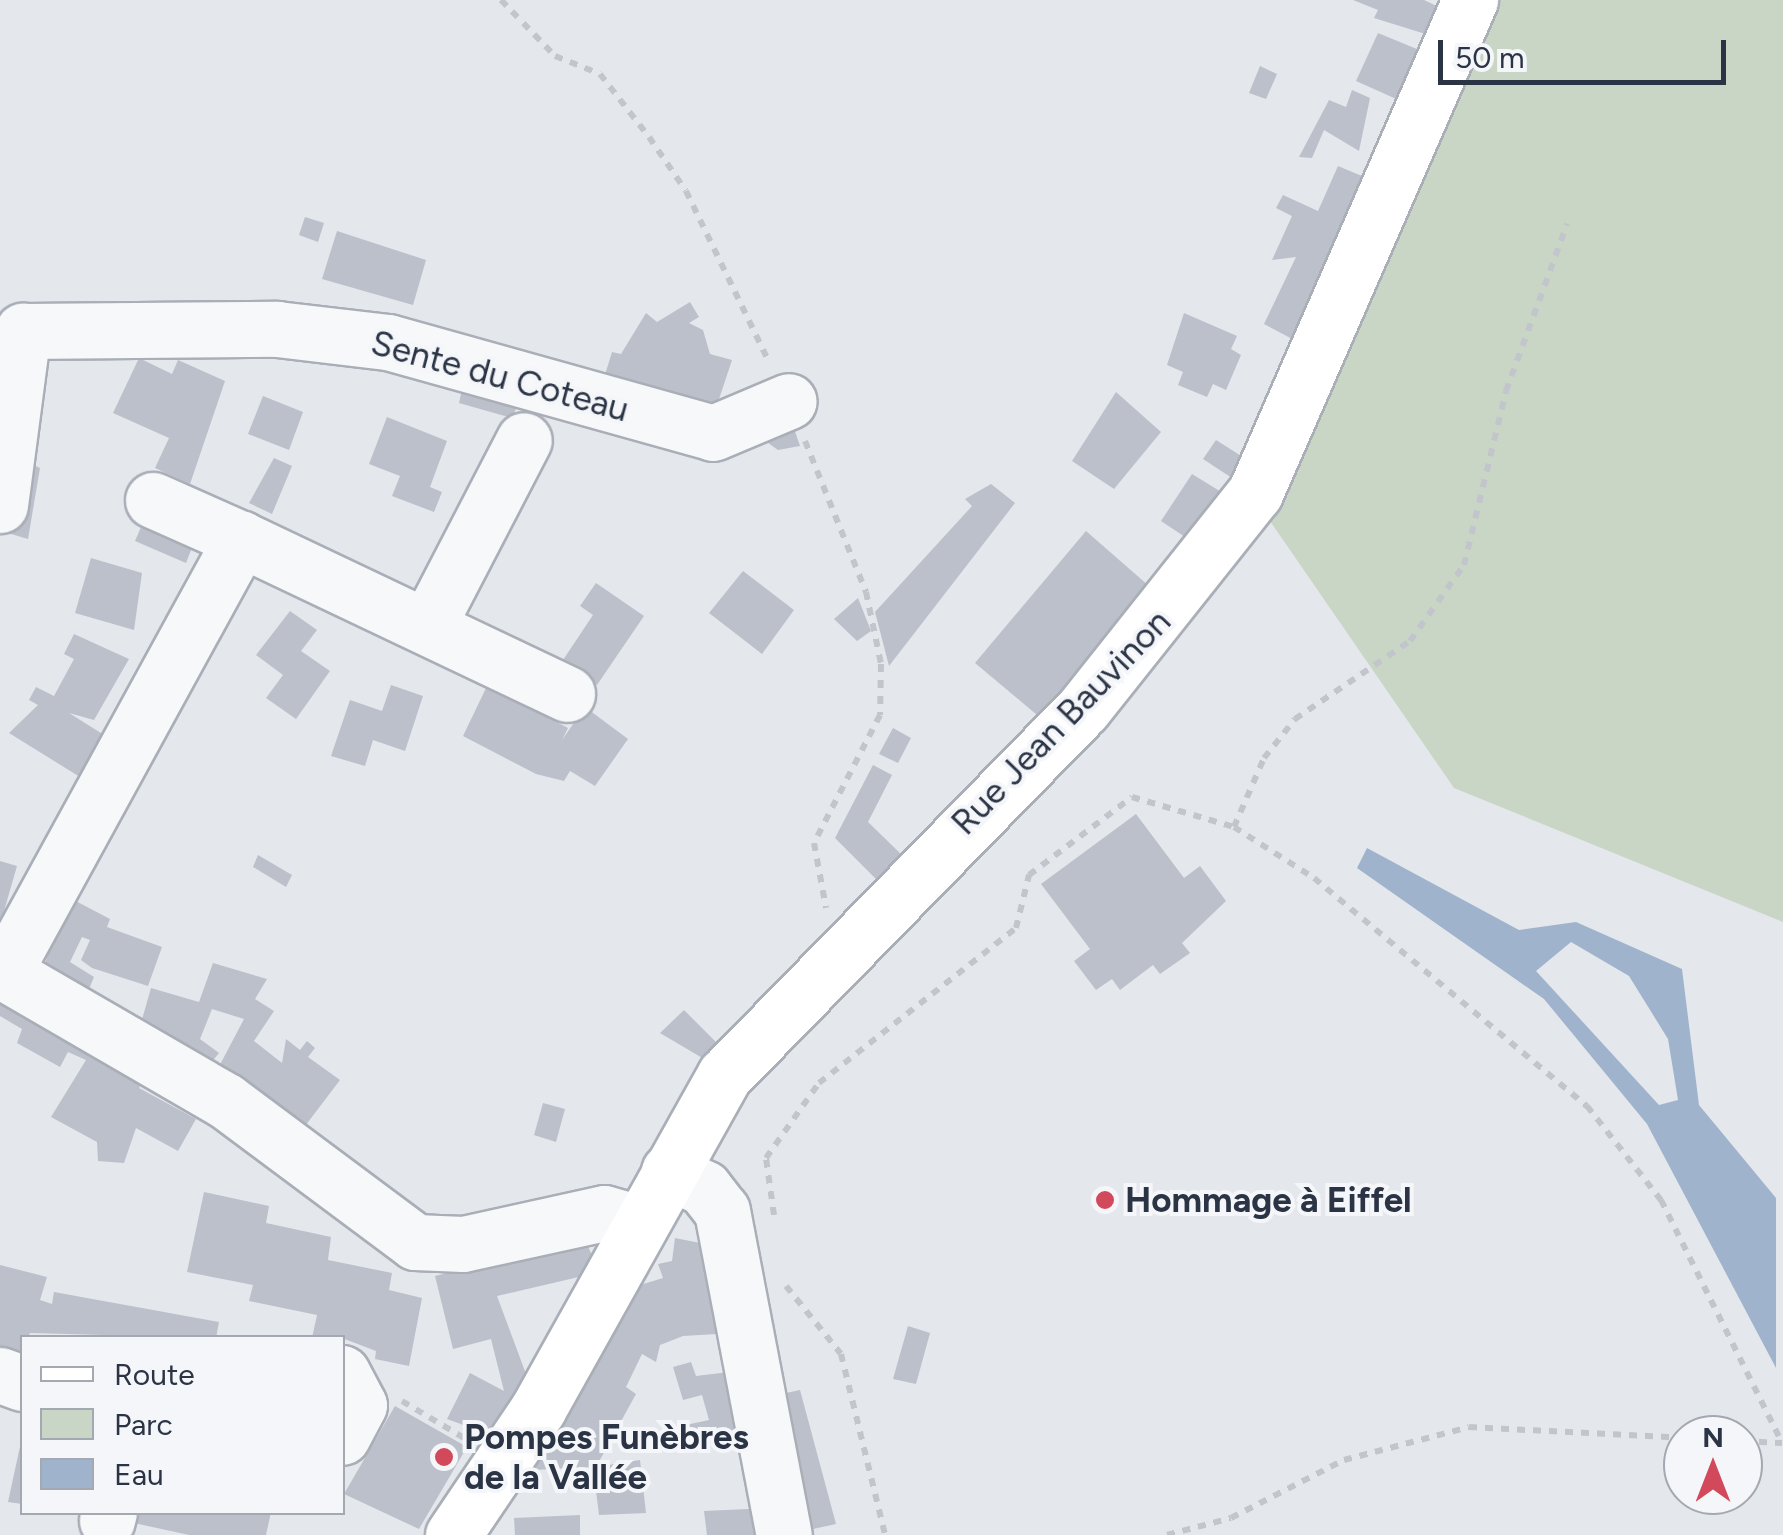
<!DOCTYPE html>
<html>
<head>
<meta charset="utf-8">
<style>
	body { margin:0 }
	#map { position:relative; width:1783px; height:1535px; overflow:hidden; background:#e4e7ec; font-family:Figtree,sans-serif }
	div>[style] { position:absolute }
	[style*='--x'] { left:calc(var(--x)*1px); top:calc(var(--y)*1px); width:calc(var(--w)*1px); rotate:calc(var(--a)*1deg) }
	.green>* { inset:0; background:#c9d6c5 }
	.water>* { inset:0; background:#9fb4cc }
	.building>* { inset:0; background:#bbc0ca }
	.path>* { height:6px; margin-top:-3px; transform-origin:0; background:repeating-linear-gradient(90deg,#c2c5cb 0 8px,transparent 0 16px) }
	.roads { filter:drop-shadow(2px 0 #a9aeb7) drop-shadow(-2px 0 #a9aeb7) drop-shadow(0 2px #a9aeb7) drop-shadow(0 -2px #a9aeb7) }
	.minor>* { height:55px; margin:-27.5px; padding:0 27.5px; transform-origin:27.5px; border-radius:27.5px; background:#f7f8fa }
	.major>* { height:55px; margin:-27.5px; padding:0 27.5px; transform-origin:27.5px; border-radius:27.5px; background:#fff }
	.dots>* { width:28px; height:28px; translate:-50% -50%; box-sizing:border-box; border:5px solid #f4f6f9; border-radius:50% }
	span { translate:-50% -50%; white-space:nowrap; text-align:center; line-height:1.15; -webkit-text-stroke:8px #f4f6f9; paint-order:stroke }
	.street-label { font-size:35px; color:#2b3445 }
	.poi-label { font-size:35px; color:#2b3445; font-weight:700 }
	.left { translate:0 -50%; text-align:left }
	.legend { position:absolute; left:20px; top:1335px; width:325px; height:180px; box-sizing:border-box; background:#f4f6f9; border:2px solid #a4a8b1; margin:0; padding:12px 18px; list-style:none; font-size:30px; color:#2b3445 }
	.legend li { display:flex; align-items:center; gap:20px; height:50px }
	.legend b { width:50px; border:2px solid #a4a8b1 }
	.north { position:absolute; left:1663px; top:1415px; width:100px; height:100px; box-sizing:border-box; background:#f4f6f9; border:2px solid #a4a8b1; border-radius:50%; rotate:0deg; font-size:28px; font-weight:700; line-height:40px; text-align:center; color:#2b3445 }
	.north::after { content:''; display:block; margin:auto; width:35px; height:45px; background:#d1495b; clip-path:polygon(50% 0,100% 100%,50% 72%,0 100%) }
	.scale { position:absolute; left:1438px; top:40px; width:288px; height:45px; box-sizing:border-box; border:5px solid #2b3445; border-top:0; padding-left:12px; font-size:30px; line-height:35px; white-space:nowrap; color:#2b3445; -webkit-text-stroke:8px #f4f6f9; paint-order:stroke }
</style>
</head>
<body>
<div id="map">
	<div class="green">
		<div style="clip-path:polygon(1499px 0,1783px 0,1783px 922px,1454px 788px,1268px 518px)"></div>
	</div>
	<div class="water">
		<div style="clip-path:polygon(evenodd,1367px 848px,1519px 930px,1576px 922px,1682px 969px,1699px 1105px,1776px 1198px,1776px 1368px,1647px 1124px,1544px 999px,1357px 868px,1367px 848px,1571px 942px,1629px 976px,1668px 1039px,1678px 1100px,1659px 1105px,1536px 971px,1571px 942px)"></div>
	</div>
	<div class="building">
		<div style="clip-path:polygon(1353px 0,1424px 0,1443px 9px,1432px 36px,1374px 18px,1378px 10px)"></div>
		<div style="clip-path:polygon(1378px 33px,1424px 52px,1403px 102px,1356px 81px)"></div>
		<div style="clip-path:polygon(1260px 66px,1277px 74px,1266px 99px,1249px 93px)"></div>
		<div style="clip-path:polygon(1352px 90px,1370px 98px,1359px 151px,1324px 130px,1312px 158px,1299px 157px,1329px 100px,1346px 107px)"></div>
		<div style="clip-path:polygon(1338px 166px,1369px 179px,1298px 342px,1264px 324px,1296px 257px,1272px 260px,1292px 216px,1276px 208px,1283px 195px,1318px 211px)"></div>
		<div style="clip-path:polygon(305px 217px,324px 223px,318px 242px,299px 235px)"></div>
		<div style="clip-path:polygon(337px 231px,426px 260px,413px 305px,322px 279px)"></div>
		<div style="clip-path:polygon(690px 302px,699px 317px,689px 323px,703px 330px,710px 354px,732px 360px,715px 411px,600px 391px,612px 352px,621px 354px,646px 313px,657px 322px)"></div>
		<div style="clip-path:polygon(1184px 313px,1237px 336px,1231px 349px,1241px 355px,1226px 390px,1213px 384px,1207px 397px,1178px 385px,1183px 372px,1167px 365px)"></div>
		<div style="clip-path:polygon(139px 358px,172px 374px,178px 360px,225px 381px,190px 484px,155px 468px,169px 438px,113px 413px)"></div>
		<div style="clip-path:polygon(466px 371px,525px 387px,512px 418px,459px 403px)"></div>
		<div style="clip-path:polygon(1116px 392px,1161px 432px,1114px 489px,1072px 461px)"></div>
		<div style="clip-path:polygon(263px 396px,303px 412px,289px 450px,248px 434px)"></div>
		<div style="clip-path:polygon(789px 414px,800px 446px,778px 450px,764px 440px)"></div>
		<div style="clip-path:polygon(387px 417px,447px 441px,430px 487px,442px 492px,434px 512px,392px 496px,400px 476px,369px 464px)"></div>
		<div style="clip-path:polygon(1216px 440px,1246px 459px,1232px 478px,1203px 459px)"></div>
		<div style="clip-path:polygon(274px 458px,292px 466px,272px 514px,249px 503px)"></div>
		<div style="clip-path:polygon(20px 459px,40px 468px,28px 539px,8px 533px)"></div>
		<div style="clip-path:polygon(1192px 474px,1223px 493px,1191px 541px,1161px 521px)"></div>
		<div style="clip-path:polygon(991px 484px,1015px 503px,889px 666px,875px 612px,972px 506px,965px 499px)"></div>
		<div style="clip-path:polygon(147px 513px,195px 540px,186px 563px,135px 541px)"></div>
		<div style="clip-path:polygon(1086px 531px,1157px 593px,1043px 720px,975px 663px)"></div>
		<div style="clip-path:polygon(91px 558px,142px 573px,134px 630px,75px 613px)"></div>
		<div style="clip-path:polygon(743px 571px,794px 610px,762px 654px,709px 613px)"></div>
		<div style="clip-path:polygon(596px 583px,644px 616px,597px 685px,563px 660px,593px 615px,580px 606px)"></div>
		<div style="clip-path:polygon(858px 598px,871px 631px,857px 641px,834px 619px)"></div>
		<div style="clip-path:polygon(290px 611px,317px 630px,301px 651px,330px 671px,296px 719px,266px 698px,283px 675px,256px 655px)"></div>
		<div style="clip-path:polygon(74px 634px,129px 659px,94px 720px,69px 713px,120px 745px,88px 782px,9px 733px,38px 705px,29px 700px,36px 687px,54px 696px,74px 659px,64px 654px)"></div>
		<div style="clip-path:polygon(391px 685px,423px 696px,405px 751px,373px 740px,365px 766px,331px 756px,350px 700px,382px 711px)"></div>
		<div style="clip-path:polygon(487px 686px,568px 728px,562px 740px,585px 707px,628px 739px,595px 786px,570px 771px,564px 781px,536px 774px,463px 736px)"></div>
		<div style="clip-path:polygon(893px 728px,911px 738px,898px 763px,879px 754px)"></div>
		<div style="clip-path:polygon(873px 765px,892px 775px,868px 822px,904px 857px,879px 882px,835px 838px)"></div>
		<div style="clip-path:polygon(1136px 814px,1184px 878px,1200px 866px,1226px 901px,1182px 943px,1190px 953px,1160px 974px,1153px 965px,1120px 990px,1112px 979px,1096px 990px,1074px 961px,1090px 949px,1041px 884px)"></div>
		<div style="clip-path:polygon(258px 855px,292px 875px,286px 887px,253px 867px)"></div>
		<div style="clip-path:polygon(0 861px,17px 866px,2px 918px,0 917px)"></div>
		<div style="clip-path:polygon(70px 898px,110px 919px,107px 927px,162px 947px,148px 986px,92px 968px,81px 960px,90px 940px,82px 937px,70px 962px,94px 977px,84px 1001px,40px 976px)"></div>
		<div style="clip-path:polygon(213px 963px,267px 979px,255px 999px,274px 1011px,254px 1041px,282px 1063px,286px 1039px,300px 1050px,307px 1041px,315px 1048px,308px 1057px,340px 1080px,296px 1138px,214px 1076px,244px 1019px,212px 1009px,200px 1039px,219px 1053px,206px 1069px,139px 1030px,151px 988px,199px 1002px)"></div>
		<div style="clip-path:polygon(0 997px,145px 1076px,139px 1088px,196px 1119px,178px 1151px,136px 1128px,124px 1163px,98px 1161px,97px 1142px,51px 1117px,86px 1060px,68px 1052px,60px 1067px,17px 1043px,22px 1029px,0 1016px)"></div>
		<div style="clip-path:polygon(684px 1010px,718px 1044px,704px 1059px,660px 1033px)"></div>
		<div style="clip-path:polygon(543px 1103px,565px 1109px,556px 1142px,534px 1135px)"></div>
		<div style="clip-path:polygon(204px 1192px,269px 1206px,266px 1223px,331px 1237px,328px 1260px,392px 1273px,389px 1290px,422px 1298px,409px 1366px,375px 1359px,376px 1351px,342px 1338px,312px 1338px,317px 1315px,249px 1301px,253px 1285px,187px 1272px)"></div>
		<div style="clip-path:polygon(675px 1238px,715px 1246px,733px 1333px,683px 1336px,660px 1345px,656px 1362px,642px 1354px,626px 1387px,636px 1394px,596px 1467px,640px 1460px,646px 1513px,599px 1515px,593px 1467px,533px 1470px,637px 1278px,640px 1285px,663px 1278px,658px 1264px,672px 1261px)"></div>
		<div style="clip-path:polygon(585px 1239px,593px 1258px,583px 1276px,497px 1296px,526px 1374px,491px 1435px,447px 1419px,470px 1373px,504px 1391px,491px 1339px,453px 1349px,435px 1276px)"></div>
		<div style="clip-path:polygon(0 1265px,47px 1277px,40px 1300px,52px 1304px,54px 1292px,219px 1322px,216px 1338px,30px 1333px,22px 1354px,0 1348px)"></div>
		<div style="clip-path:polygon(908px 1326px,930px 1333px,916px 1384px,893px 1379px)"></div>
		<div style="clip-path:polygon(691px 1362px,696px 1376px,729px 1372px,748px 1429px,686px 1452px,681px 1426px,709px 1420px,702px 1395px,683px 1400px,673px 1367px)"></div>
		<div style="clip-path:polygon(800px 1390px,836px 1524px,813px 1529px,786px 1393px)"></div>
		<div style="clip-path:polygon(395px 1406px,467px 1447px,419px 1529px,344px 1494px)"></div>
		<div style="clip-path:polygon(21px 1442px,22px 1442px,22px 1504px,8px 1502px)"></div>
		<div style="clip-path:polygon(767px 1508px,772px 1535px,707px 1535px,704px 1511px)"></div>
		<div style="clip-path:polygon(136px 1512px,271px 1512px,266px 1535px,189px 1535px,134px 1523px)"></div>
		<div style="clip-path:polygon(580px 1515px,580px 1535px,515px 1535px,514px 1518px)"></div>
	</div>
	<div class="path">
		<div style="--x:501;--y:0;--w:78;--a:46"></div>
		<div style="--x:555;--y:56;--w:48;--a:21.8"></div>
		<div style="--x:600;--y:74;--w:80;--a:52.1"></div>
		<div style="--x:649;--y:137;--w:65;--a:55.6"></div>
		<div style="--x:686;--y:191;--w:190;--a:64.1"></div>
		<div style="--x:805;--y:441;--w:163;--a:68"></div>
		<div style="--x:866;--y:592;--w:74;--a:78.2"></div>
		<div style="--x:881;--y:664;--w:51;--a:91.1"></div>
		<div style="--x:880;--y:715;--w:144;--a:117.3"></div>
		<div style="--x:814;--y:843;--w:66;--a:79.5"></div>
		<div style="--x:1234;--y:827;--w:95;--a:32.5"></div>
		<div style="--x:1314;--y:878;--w:356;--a:39.9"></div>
		<div style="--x:1587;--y:1106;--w:120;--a:51.8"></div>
		<div style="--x:1661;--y:1200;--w:271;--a:63.5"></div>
		<div style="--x:774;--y:1215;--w:58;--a:-98"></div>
		<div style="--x:766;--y:1158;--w:92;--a:-54.8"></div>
		<div style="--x:819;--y:1083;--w:251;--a:-38.2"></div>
		<div style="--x:1016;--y:928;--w:55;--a:-76.2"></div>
		<div style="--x:1029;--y:875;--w:129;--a:-37.1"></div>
		<div style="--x:1132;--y:797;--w:106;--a:16.4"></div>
		<div style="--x:1234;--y:827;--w:75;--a:-66.5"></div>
		<div style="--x:1264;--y:758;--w:50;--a:-51.5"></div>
		<div style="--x:1295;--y:719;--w:139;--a:-34.1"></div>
		<div style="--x:1410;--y:641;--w:93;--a:-54.6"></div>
		<div style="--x:1464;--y:565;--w:179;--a:-76.4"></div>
		<div style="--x:1506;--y:391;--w:178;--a:-69.9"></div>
		<div style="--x:786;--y:1286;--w:87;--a:51"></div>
		<div style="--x:841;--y:1354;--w:186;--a:76.3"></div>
		<div style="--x:402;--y:1401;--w:72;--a:30.8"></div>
		<div style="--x:1743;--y:1441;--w:39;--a:3"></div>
		<div style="--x:1167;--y:1535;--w:66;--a:-14.9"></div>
		<div style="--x:1231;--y:1518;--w:127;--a:-27.2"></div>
		<div style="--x:1344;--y:1460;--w:129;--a:-14.8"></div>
		<div style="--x:1469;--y:1427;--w:214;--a:2.9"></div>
	</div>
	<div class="roads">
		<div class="minor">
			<div style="--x:153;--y:500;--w:96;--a:23.9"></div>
			<div style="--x:0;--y:505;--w:176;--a:-82.5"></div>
			<div style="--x:23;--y:331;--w:254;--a:-0.5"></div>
			<div style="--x:277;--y:329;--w:112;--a:6.7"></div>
			<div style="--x:388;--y:342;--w:337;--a:15.6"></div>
			<div style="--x:713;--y:433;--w:82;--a:-22.8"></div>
			<div style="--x:428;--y:625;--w:208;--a:-62.6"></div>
			<div style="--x:0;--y:970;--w:261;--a:30.1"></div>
			<div style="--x:226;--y:1101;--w:236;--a:36.7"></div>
			<div style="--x:415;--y:1242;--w:48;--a:2.4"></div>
			<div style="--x:463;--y:1244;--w:144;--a:-12.4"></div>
			<div style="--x:604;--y:1213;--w:35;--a:16"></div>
			<div style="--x:4;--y:972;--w:494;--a:-61.3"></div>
			<div style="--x:241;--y:539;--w:361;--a:25.4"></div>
			<div style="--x:669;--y:1171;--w:39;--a:26"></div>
			<div style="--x:704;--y:1188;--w:29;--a:52"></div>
			<div style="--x:722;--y:1211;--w:330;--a:79.2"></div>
			<div style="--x:342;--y:1373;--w:36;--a:62"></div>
			<div style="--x:359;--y:1405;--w:36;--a:118"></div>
			<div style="--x:0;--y:1375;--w:23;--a:20"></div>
			<div style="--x:107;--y:1520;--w:8;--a:-76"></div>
		</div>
		<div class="major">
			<div style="--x:453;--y:1535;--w:152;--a:-56"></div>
			<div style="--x:538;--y:1409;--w:383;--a:-60.8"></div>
			<div style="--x:725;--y:1075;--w:512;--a:-45.63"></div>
			<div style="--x:1083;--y:709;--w:276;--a:-51.5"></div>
			<div style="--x:1255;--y:493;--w:538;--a:-66.44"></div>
		</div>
	</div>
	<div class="dots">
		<div style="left:1105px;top:1200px;background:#d1495b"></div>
		<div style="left:444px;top:1457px;background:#d1495b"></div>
	</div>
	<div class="street-label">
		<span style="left:500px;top:376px;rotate:15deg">Sente du Coteau</span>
		<span style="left:1061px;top:722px;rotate:-46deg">Rue Jean Bauvinon</span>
	</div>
	<div class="poi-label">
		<span class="left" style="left:1125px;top:1200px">Hommage à Eiffel</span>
		<span class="left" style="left:464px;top:1457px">Pompes Funèbres<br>de la Vallée</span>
	</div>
	<ul class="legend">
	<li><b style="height:12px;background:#fff"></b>Route</li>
	<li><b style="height:28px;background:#c9d6c5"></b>Parc</li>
	<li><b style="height:28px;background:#9fb4cc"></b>Eau</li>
	</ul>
	<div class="north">N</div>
	<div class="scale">50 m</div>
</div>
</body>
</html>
